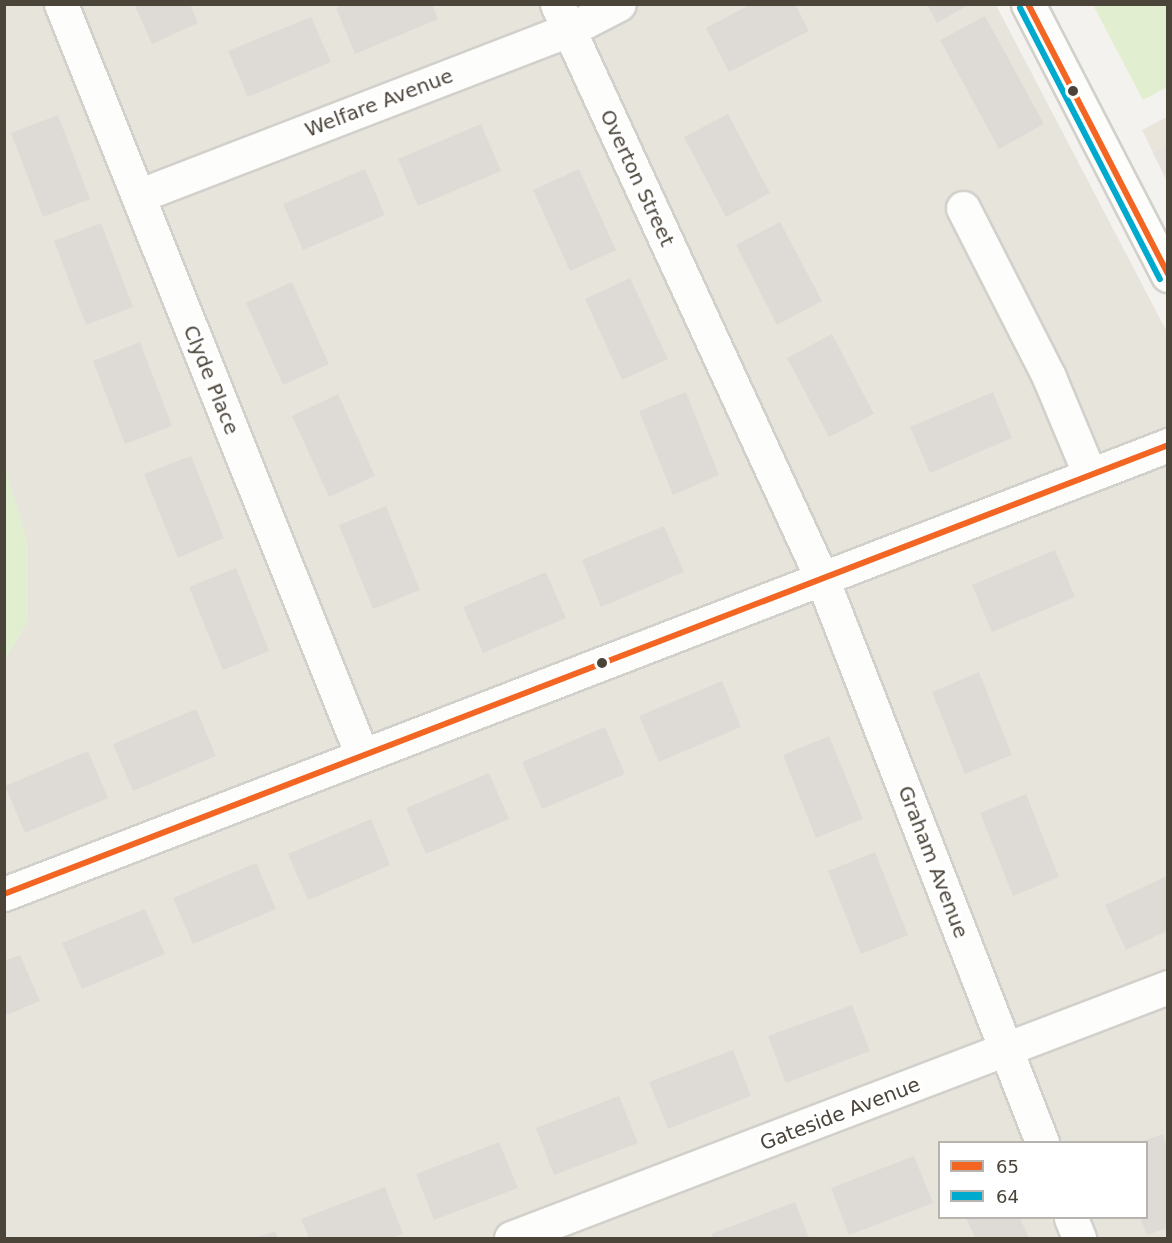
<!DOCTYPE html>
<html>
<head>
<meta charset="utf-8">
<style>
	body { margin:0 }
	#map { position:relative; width:1172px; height:1243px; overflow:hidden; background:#f4f2ee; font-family:"DejaVu Sans",sans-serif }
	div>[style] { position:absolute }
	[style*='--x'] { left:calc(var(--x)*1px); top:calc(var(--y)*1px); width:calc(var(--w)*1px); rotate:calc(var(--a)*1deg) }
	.residential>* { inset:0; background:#e7e4dc }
	.education>* { inset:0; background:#eae5da }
	.green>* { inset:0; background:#e1eecf }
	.parking>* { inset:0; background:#e6e3df }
	.building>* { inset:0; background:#dedbd6 }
	.roads { filter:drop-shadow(2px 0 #d2d0cb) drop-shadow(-2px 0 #d2d0cb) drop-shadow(0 2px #d2d0cb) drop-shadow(0 -2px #d2d0cb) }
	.minor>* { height:33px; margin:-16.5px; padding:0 16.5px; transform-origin:16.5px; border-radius:16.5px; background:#fdfdfc }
	.bus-1>* { height:6px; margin:-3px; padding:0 3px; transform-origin:3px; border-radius:3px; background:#f26522 }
	.bus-2>* { height:6px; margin:-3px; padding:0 3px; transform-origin:3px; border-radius:3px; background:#00a9ce }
	.dots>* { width:16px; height:16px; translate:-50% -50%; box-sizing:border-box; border:3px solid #fff; border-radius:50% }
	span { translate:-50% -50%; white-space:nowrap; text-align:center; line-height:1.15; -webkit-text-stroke:6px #fff; paint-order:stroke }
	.street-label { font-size:20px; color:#4b4439 }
	.frame { position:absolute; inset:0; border:6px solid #4b4439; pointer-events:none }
	.legend { position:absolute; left:938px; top:1141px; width:210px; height:78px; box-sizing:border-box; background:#fff; border:2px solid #b7b4b0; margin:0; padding:8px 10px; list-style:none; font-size:18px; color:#4b4439 }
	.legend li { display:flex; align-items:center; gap:12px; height:30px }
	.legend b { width:30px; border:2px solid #b7b4b0 }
</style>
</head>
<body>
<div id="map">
	<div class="residential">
		<div style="clip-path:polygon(evenodd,5px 5px,996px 5px,1167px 332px,1167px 1238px,5px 1238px,5px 5px,940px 1142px,1146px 1142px,1146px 1218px,940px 1218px,940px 1142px)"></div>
	</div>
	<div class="education">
		<div style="clip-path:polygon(1167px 117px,1167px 181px,1142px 130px)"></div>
	</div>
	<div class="green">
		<div style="clip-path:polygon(1093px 5px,1167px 5px,1167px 87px,1143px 100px)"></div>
		<div style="clip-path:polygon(5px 468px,28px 543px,28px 622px,5px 659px)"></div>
	</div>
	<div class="parking">
		<div style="clip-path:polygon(1167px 145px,1167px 181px,1153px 153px)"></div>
	</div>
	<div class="building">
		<div style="clip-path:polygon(134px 4px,190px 4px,198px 23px,152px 44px)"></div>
		<div style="clip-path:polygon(343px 4px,432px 4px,438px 19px,355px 54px,336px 8px)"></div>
		<div style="clip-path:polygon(751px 4px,795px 4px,809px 31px,729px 72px,706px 28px)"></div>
		<div style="clip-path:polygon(927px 4px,970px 4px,937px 23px)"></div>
		<div style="clip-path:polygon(985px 16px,1044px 124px,999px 149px,940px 40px)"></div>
		<div style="clip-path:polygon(311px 17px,331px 62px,248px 97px,228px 51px)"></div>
		<div style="clip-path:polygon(728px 114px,770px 193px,726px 217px,684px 137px)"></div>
		<div style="clip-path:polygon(58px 115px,90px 199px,43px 217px,11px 133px)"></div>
		<div style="clip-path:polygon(481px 124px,501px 171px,418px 206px,398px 159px)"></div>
		<div style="clip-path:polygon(365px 169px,385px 215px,303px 250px,283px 204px)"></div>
		<div style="clip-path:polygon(579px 169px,616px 250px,570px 271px,533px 190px)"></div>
		<div style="clip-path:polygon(780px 222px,822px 301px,777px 325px,736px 245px)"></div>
		<div style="clip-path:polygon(101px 223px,133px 307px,86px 325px,54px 241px)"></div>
		<div style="clip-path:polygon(630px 278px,668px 359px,622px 380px,585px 299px)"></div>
		<div style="clip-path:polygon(292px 282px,329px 364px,283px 385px,246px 303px)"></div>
		<div style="clip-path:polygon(832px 334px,874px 414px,829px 437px,787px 358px)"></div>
		<div style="clip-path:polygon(140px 342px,172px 426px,125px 444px,93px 361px)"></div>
		<div style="clip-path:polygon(686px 392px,719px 475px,673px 495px,639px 411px)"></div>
		<div style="clip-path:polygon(993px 392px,1012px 438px,930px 473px,910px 427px)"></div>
		<div style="clip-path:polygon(338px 394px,375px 476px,329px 497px,292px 416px)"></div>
		<div style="clip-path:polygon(191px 456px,224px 538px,178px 558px,144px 474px)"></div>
		<div style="clip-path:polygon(386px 506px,420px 590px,373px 609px,339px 525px)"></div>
		<div style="clip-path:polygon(664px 526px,684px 572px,601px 607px,582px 560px)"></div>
		<div style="clip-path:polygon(1055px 550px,1075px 597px,992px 632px,972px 585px)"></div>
		<div style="clip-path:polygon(236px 568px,269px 651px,223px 670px,189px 587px)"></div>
		<div style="clip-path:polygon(546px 572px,566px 618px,483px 653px,463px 607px)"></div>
		<div style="clip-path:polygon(979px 672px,1012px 755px,965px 774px,932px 692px)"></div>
		<div style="clip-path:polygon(722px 681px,741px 727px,659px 762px,639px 716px)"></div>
		<div style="clip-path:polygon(196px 709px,216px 756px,133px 791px,113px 744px)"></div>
		<div style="clip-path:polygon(605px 727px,625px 774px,542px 809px,522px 762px)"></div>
		<div style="clip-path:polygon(829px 736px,863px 819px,816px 838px,783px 755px)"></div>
		<div style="clip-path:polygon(88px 751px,108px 798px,25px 833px,5px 786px)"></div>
		<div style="clip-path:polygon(489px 773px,509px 819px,426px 854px,406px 808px)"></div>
		<div style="clip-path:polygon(1026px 794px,1059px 877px,1013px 896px,980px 813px)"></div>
		<div style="clip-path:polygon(371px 819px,390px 865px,308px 900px,288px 854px)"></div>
		<div style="clip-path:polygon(875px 852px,908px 935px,861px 954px,828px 871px)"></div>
		<div style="clip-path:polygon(256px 863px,276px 909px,193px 944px,173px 898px)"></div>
		<div style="clip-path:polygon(1167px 876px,1167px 931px,1126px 950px,1105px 905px)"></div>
		<div style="clip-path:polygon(145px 909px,165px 954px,82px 989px,62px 943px)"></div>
		<div style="clip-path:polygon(20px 955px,40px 1001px,4px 1016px,4px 961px)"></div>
		<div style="clip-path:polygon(852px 1005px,870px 1051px,786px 1083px,768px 1036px)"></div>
		<div style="clip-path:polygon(733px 1050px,751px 1096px,668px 1129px,649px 1082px)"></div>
		<div style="clip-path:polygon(619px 1096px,638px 1143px,554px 1175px,536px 1128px)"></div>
		<div style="clip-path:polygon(1163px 1134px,1167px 1147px,1167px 1228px,1147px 1235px,1140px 1218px,1146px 1218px,1146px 1142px,1140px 1142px)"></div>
		<div style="clip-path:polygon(499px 1142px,518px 1188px,434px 1220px,416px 1174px)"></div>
		<div style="clip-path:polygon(914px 1156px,933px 1203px,849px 1235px,831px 1188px)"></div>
		<div style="clip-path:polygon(385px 1187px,403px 1234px,390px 1238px,309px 1238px,301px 1219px)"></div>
		<div style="clip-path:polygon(795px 1202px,809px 1238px,713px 1238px,711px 1234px)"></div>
		<div style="clip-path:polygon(966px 1218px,1020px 1218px,1029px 1238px,975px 1238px)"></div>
		<div style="clip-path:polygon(275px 1231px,278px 1238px,256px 1238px)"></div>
	</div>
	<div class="roads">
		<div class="minor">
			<div style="--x:61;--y:4;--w:809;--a:68.16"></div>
			<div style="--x:557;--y:4;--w:635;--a:65.25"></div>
			<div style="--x:823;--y:581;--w:602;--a:68.68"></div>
			<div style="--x:1028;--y:4;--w:305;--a:62.7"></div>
			<div style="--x:138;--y:196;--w:462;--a:-21.1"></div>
			<div style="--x:569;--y:30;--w:56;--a:-27.5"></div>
			<div style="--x:963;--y:208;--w:190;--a:63"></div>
			<div style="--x:1049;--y:377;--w:106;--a:67.3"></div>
			<div style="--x:4;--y:894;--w:1248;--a:-21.09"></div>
			<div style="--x:1071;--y:1218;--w:22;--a:68"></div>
			<div style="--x:511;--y:1238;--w:703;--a:-20.91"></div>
		</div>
	</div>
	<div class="bus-1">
		<div style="--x:1028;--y:4;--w:304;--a:62.6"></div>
		<div style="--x:4;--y:894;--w:1248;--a:-21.09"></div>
	</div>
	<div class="bus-2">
		<div style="--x:1020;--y:8;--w:305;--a:62.7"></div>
	</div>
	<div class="dots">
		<div style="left:1073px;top:91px;background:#4b4439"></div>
		<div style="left:602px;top:663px;background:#4b4439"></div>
	</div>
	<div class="street-label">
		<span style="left:379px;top:103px;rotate:-21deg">Welfare Avenue</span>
		<span style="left:637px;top:178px;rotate:65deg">Overton Street</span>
		<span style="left:211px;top:380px;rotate:68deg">Clyde Place</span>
		<span style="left:933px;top:862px;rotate:69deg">Graham Avenue</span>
		<span style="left:840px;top:1114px;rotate:-21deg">Gateside Avenue</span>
	</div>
	<div class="frame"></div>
	<ul class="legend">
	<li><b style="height:8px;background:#f26522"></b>65</li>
	<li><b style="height:8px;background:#00a9ce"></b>64</li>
	</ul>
</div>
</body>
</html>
